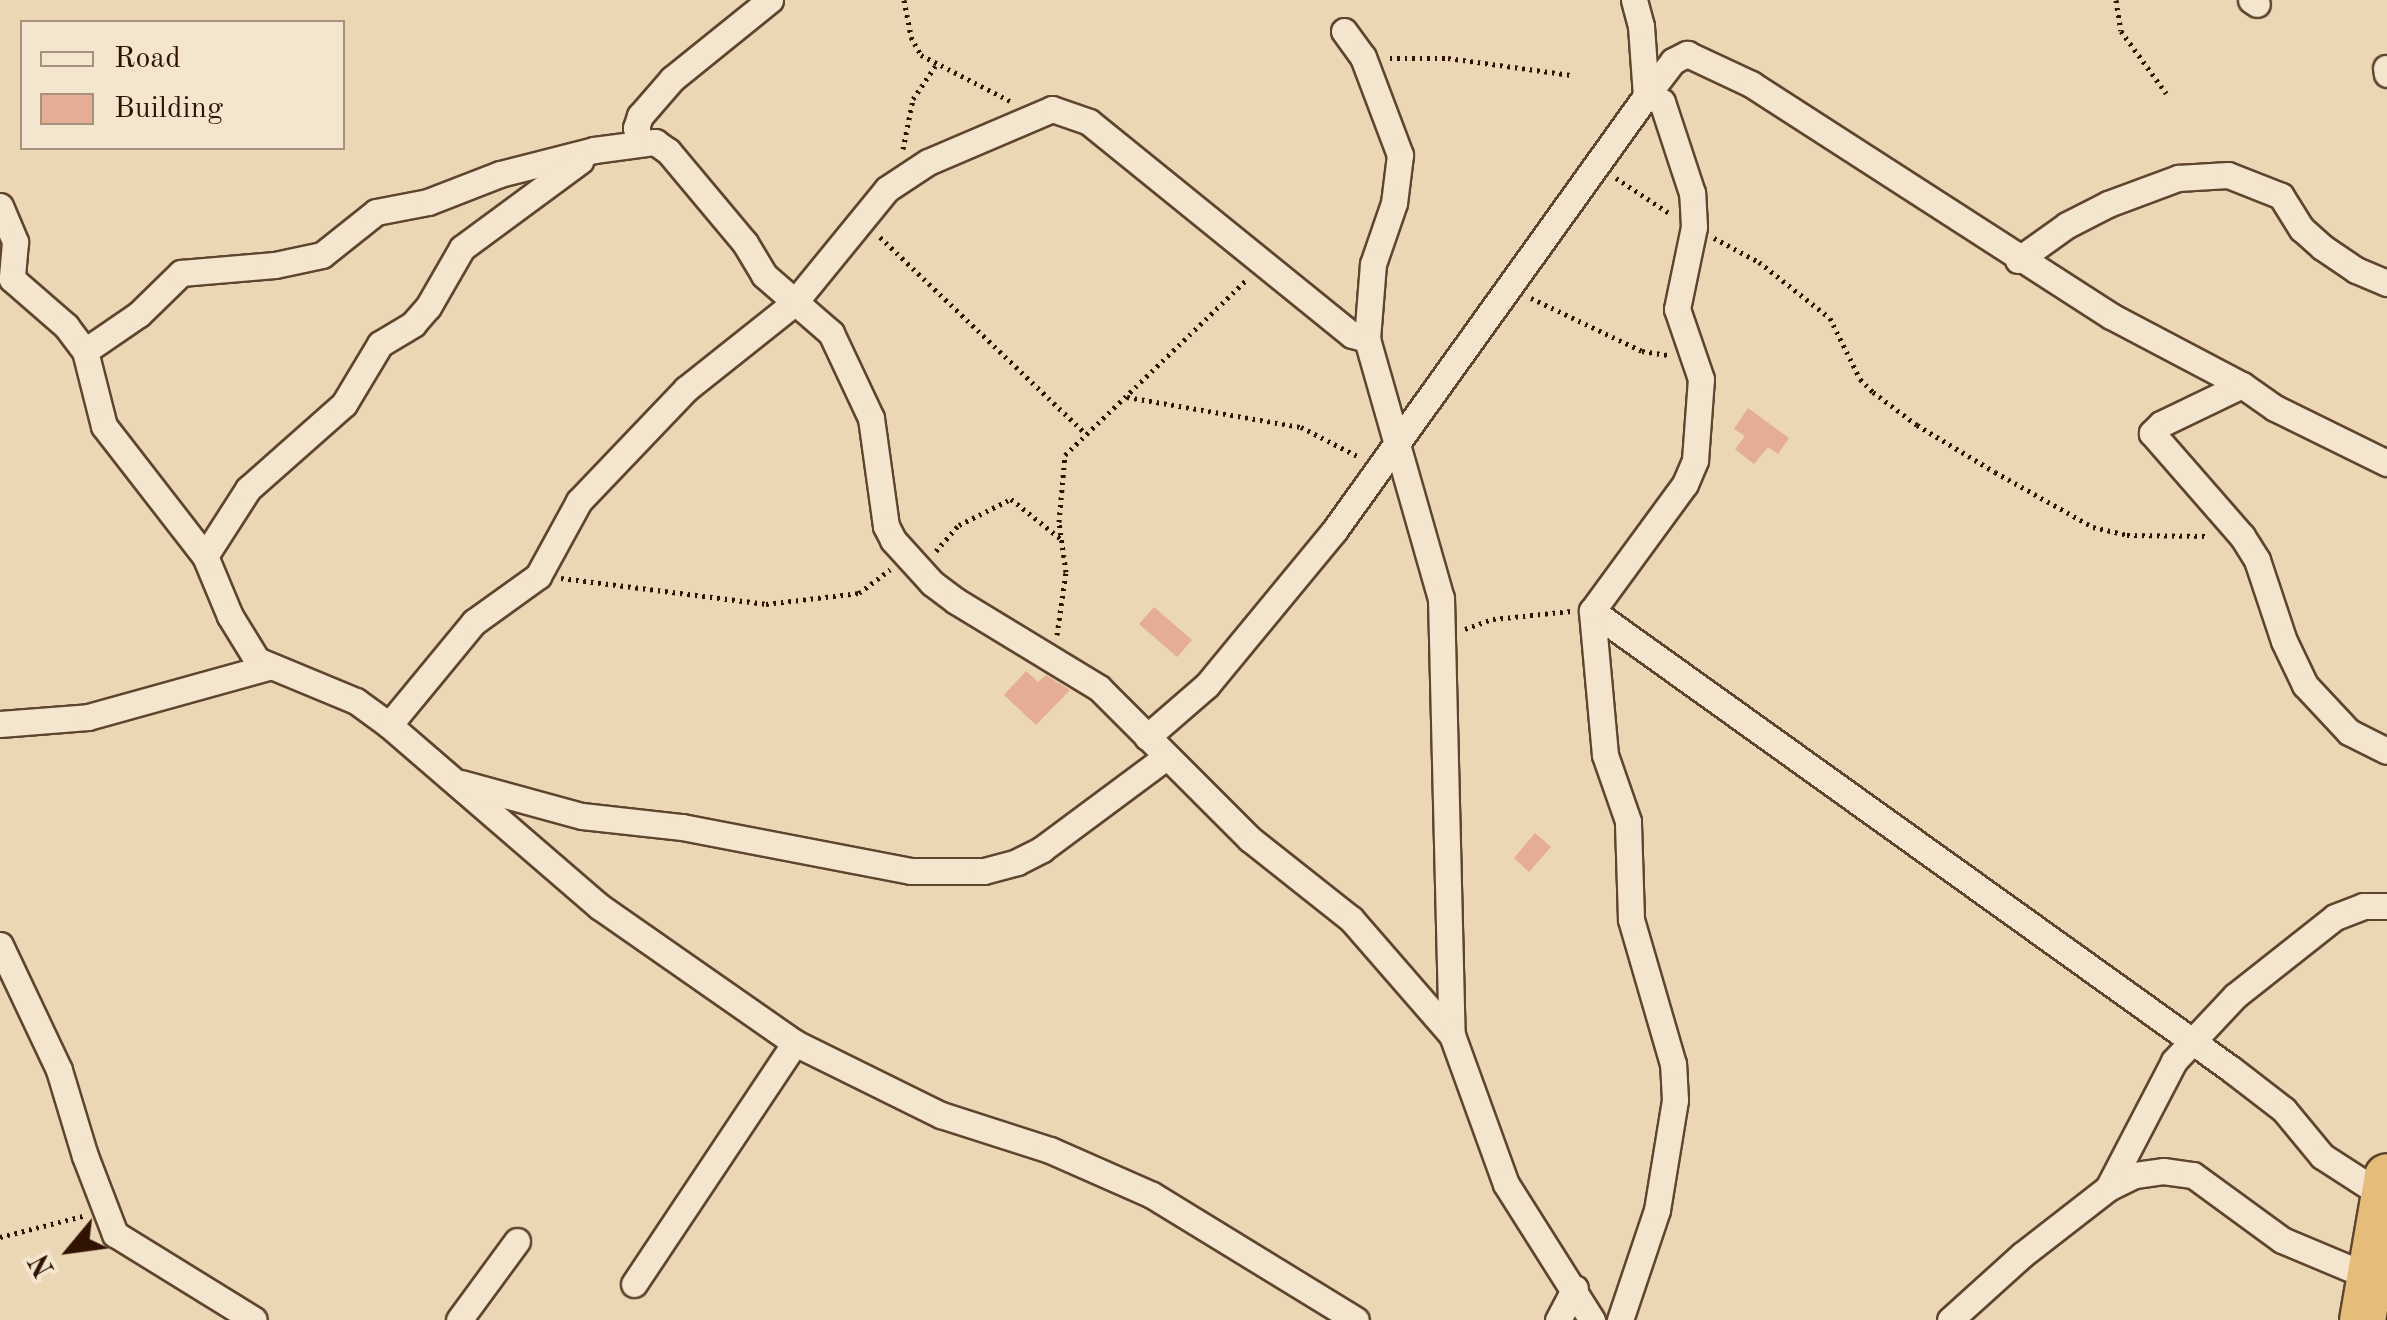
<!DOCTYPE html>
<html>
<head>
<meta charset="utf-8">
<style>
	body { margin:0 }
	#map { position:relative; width:2387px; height:1320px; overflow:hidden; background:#ecd7b4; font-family:"Old Standard TT",serif }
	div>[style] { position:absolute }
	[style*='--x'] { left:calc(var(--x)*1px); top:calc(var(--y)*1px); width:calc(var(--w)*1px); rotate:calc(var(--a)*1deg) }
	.building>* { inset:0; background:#e4ad94 }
	.path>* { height:5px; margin-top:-2.5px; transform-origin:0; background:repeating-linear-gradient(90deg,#301303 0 2.5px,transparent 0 7.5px) }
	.roads { filter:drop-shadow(2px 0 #5f442f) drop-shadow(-2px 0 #5f442f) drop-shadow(0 2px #5f442f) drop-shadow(0 -2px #5f442f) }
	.street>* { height:25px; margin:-12.5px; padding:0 12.5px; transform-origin:12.5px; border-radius:12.5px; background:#f3e5ce }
	.highway>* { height:45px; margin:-22.5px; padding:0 22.5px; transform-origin:22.5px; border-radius:22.5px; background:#e6bc7a }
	span { translate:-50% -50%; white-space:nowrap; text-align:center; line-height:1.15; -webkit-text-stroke:9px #f3e5ce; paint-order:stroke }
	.legend { position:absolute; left:20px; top:20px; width:325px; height:130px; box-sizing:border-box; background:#f3e5ce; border:2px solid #a5917d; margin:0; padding:12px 18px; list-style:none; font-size:30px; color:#301303 }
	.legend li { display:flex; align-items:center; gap:20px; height:50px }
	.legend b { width:50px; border:2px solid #a5917d }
	.north { position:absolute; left:20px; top:1200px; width:100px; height:100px; -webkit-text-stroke:8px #f3e5ce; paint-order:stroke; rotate:241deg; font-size:28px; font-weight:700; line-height:40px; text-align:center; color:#301303 }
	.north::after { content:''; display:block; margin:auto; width:35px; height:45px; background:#301303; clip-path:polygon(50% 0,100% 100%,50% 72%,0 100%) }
</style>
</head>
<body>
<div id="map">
	<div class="building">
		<div style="clip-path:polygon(1748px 408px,1789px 438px,1778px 454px,1768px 447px,1754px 464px,1735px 449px,1745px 436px,1734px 429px)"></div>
		<div style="clip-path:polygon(1154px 607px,1192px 640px,1177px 657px,1139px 624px)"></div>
		<div style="clip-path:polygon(1026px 671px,1038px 682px,1046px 675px,1070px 690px,1036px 725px,1004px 695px)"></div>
		<div style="clip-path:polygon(1535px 833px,1551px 847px,1529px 872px,1514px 858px)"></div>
	</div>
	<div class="path">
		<div style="--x:904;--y:0;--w:38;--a:79"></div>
		<div style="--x:911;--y:37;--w:21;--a:61"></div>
		<div style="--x:921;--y:55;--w:100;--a:27.3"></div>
		<div style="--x:2116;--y:0;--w:31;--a:81"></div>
		<div style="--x:2121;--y:31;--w:77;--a:54"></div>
		<div style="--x:1390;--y:58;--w:58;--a:0"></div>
		<div style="--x:1448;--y:58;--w:124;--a:7.9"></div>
		<div style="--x:903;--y:149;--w:51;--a:-78.7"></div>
		<div style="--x:913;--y:99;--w:40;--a:-56"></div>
		<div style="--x:1616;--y:178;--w:64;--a:33.4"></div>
		<div style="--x:880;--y:237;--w:282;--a:43.7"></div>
		<div style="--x:1714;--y:238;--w:51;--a:28.1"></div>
		<div style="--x:1759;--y:262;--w:90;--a:38.3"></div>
		<div style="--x:1830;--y:318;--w:68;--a:63.8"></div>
		<div style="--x:1860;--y:379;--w:18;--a:45"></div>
		<div style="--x:1873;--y:392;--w:55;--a:36.9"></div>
		<div style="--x:1917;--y:425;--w:91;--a:31.1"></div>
		<div style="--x:1995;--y:472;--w:112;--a:29.3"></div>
		<div style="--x:2093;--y:527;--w:35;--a:13"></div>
		<div style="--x:2127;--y:535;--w:82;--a:0.7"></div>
		<div style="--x:1531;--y:298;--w:123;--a:25.5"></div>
		<div style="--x:1642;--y:351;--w:26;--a:9"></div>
		<div style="--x:1127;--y:397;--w:177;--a:9.8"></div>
		<div style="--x:1301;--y:427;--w:65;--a:27.3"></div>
		<div style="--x:936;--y:551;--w:35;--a:-49"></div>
		<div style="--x:959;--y:525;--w:58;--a:-26.6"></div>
		<div style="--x:1011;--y:499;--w:64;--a:38.7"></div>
		<div style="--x:561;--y:578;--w:207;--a:7.2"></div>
		<div style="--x:766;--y:604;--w:94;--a:-6.7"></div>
		<div style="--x:859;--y:593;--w:39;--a:-37"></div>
		<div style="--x:1465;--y:629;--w:30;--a:-20"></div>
		<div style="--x:1493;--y:619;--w:79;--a:-5.8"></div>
		<div style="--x:1057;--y:635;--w:64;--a:-81.9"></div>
		<div style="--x:1066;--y:572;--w:50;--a:-98"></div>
		<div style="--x:1059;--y:522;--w:67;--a:-84.9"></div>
		<div style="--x:1065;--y:455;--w:252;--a:-44"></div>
		<div style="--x:0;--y:1237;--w:86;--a:-14.2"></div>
	</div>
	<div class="roads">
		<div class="street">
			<div style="--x:2251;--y:0;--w:7;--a:34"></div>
			<div style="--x:1344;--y:31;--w:32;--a:54"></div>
			<div style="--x:1363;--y:57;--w:105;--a:69.3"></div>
			<div style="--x:1400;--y:155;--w:48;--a:97.1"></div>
			<div style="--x:1394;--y:203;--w:65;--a:109"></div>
			<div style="--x:1373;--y:264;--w:75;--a:94.6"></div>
			<div style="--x:2386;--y:68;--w:6;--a:81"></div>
			<div style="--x:641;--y:143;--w:16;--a:-108"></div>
			<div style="--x:636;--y:128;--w:13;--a:-72"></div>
			<div style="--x:640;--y:116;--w:49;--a:-49.1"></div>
			<div style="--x:672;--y:79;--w:126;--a:-38.9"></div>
			<div style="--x:0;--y:206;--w:39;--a:67"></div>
			<div style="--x:15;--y:242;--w:37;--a:95"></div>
			<div style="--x:12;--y:279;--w:72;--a:41"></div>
			<div style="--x:66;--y:326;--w:31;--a:53"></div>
			<div style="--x:85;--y:351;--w:77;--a:75.8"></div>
			<div style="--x:104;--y:426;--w:165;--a:52.2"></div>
			<div style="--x:205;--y:556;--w:65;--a:67.4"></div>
			<div style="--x:230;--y:616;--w:52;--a:58.5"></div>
			<div style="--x:257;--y:660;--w:107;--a:22.5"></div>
			<div style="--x:356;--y:701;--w:41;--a:36"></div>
			<div style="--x:389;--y:725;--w:279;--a:40.8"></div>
			<div style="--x:600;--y:907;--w:238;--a:34.9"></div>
			<div style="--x:795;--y:1043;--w:163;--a:26.3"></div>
			<div style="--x:941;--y:1115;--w:114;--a:17.8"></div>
			<div style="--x:1050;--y:1150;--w:111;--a:23.8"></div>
			<div style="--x:1152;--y:1195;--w:239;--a:31.5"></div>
			<div style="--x:2018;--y:260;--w:60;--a:-35.5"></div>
			<div style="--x:2067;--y:225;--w:46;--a:-27.1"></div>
			<div style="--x:2108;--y:204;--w:75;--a:-20.4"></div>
			<div style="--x:2178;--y:178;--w:50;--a:-3.4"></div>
			<div style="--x:2228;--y:175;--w:57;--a:21.6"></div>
			<div style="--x:2281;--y:196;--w:39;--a:58"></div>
			<div style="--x:2302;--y:229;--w:27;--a:42"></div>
			<div style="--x:2322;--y:247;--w:41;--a:34.1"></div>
			<div style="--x:2356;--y:270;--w:34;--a:23"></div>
			<div style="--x:85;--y:351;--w:65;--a:-34.4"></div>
			<div style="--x:139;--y:314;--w:59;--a:-44.3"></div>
			<div style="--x:181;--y:273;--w:94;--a:-4.9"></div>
			<div style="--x:275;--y:265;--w:48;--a:-12"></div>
			<div style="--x:322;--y:255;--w:69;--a:-38.5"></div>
			<div style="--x:376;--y:212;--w:53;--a:-10.9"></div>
			<div style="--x:428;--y:202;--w:77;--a:-21.3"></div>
			<div style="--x:500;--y:174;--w:97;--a:-14.3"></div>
			<div style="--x:594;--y:150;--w:62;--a:-7.5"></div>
			<div style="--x:655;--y:142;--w:16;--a:35"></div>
			<div style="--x:668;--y:151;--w:120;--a:50.1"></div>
			<div style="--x:745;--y:243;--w:37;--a:59"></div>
			<div style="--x:764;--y:275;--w:89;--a:40.9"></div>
			<div style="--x:831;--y:333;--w:94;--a:64.8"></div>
			<div style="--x:871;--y:418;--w:109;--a:82.1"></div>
			<div style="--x:886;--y:526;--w:16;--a:63"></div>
			<div style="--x:893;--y:540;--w:58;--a:47.8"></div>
			<div style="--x:932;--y:583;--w:30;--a:37"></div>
			<div style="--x:956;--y:601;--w:167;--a:31.3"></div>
			<div style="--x:1099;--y:688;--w:214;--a:45"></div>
			<div style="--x:1250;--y:839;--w:129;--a:38.4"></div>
			<div style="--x:1351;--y:919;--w:154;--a:49"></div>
			<div style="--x:2242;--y:385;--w:90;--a:154.3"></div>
			<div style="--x:2161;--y:424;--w:13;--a:135"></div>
			<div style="--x:2152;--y:433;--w:137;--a:48.9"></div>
			<div style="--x:2242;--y:536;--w:28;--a:58"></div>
			<div style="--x:2257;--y:560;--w:85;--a:71.6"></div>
			<div style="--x:2284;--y:641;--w:49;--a:64.5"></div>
			<div style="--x:2305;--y:685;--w:64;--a:46.9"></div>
			<div style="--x:2349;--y:732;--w:42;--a:26.6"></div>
			<div style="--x:205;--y:556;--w:80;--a:-57.3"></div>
			<div style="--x:248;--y:489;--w:128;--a:-41.5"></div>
			<div style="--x:344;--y:404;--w:70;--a:-59"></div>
			<div style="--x:380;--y:344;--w:39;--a:-31"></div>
			<div style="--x:413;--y:324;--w:23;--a:-49"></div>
			<div style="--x:428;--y:307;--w:68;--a:-60"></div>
			<div style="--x:462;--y:248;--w:147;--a:-36.4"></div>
			<div style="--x:1592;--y:611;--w:786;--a:35.63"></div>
			<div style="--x:2231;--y:1069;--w:67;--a:37.7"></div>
			<div style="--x:2284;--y:1110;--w:60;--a:50.4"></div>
			<div style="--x:2322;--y:1156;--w:77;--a:32.9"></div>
			<div style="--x:0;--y:724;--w:88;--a:-4.5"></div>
			<div style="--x:88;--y:717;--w:187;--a:-15.5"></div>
			<div style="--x:389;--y:725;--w:134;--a:-50.5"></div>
			<div style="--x:474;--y:622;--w:79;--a:-35.7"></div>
			<div style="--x:538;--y:576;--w:85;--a:-61.3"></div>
			<div style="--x:579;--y:501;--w:155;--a:-46.3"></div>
			<div style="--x:686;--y:389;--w:138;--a:-38.5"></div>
			<div style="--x:794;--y:303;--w:147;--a:-50.8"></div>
			<div style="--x:887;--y:189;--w:49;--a:-33.4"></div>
			<div style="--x:928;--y:162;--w:135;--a:-23.1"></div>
			<div style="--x:1052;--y:109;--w:39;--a:19"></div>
			<div style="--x:1089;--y:122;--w:338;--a:39"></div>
			<div style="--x:1352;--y:335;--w:16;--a:15"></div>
			<div style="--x:1367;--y:339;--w:269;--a:74.1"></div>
			<div style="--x:1441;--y:598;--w:437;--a:88.6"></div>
			<div style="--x:1452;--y:1035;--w:158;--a:70.1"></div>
			<div style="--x:1506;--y:1184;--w:161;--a:57.7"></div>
			<div style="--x:1147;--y:737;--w:79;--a:-40.9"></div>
			<div style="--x:1207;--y:685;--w:200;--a:-50.5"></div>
			<div style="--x:1334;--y:531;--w:535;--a:-54.35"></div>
			<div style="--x:1646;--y:96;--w:44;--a:-52.4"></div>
			<div style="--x:1673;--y:61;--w:16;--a:-27"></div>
			<div style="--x:1687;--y:54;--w:71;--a:25.1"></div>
			<div style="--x:1751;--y:84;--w:428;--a:32.8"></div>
			<div style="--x:2111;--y:316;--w:148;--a:27.8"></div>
			<div style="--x:2242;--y:385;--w:40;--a:34.9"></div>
			<div style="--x:2275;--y:408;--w:125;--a:26.2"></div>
			<div style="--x:461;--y:783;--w:125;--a:15.3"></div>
			<div style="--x:582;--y:816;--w:101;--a:6.3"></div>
			<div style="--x:682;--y:827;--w:233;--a:10.9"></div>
			<div style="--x:911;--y:871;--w:73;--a:0"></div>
			<div style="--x:984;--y:871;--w:34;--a:-15"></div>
			<div style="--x:1017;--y:862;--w:28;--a:-27"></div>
			<div style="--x:1042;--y:849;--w:154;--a:-36.6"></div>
			<div style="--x:0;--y:945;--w:138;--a:64.7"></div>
			<div style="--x:59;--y:1070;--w:90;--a:73.2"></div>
			<div style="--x:85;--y:1156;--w:84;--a:69"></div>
			<div style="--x:115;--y:1234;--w:163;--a:31.7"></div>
			<div style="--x:2108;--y:1188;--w:143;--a:-62.5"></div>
			<div style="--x:2174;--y:1061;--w:89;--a:-46.8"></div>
			<div style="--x:2235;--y:996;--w:127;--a:-38.3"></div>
			<div style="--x:2335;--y:917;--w:30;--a:-21"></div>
			<div style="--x:2363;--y:906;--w:24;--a:0"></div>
			<div style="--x:634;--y:1284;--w:290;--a:-56.3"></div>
			<div style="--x:459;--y:1320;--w:98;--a:-53.7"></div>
			<div style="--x:1558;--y:1320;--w:36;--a:-62"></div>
			<div style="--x:1620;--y:1320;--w:116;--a:-71.4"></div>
			<div style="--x:1657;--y:1210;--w:111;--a:-80.7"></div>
			<div style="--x:1675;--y:1100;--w:36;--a:-93"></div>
			<div style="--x:1673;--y:1064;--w:151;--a:-106.2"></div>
			<div style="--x:1631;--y:919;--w:98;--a:-91.8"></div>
			<div style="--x:1628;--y:821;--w:70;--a:-109.2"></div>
			<div style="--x:1605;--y:755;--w:145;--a:-95.2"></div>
			<div style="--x:1592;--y:611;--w:157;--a:-53.8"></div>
			<div style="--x:1685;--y:484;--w:26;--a:-67"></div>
			<div style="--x:1695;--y:460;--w:81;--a:-85.8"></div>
			<div style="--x:1701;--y:379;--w:74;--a:-108.9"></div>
			<div style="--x:1677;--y:309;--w:84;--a:-78.3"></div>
			<div style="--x:1694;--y:227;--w:34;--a:-93"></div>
			<div style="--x:1692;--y:193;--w:96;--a:-108.2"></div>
			<div style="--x:1662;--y:102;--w:17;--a:-159"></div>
			<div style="--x:1646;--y:96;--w:70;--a:-94.1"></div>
			<div style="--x:1641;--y:26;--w:27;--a:-105"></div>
			<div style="--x:1950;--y:1320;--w:97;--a:-42.1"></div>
			<div style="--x:2022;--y:1255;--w:109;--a:-37.9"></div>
			<div style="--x:2108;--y:1188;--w:30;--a:-26"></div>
			<div style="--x:2135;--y:1175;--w:28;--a:-8"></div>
			<div style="--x:2163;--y:1171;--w:30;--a:8"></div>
			<div style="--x:2193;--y:1175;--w:110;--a:36.1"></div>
			<div style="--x:2282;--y:1240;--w:95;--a:22.8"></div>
		</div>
		<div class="highway">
			<div style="--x:2362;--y:1320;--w:146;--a:-80.2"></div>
		</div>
	</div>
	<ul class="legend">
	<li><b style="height:12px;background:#f3e5ce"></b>Road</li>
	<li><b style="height:28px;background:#e4ad94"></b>Building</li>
	</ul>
	<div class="north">N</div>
</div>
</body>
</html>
